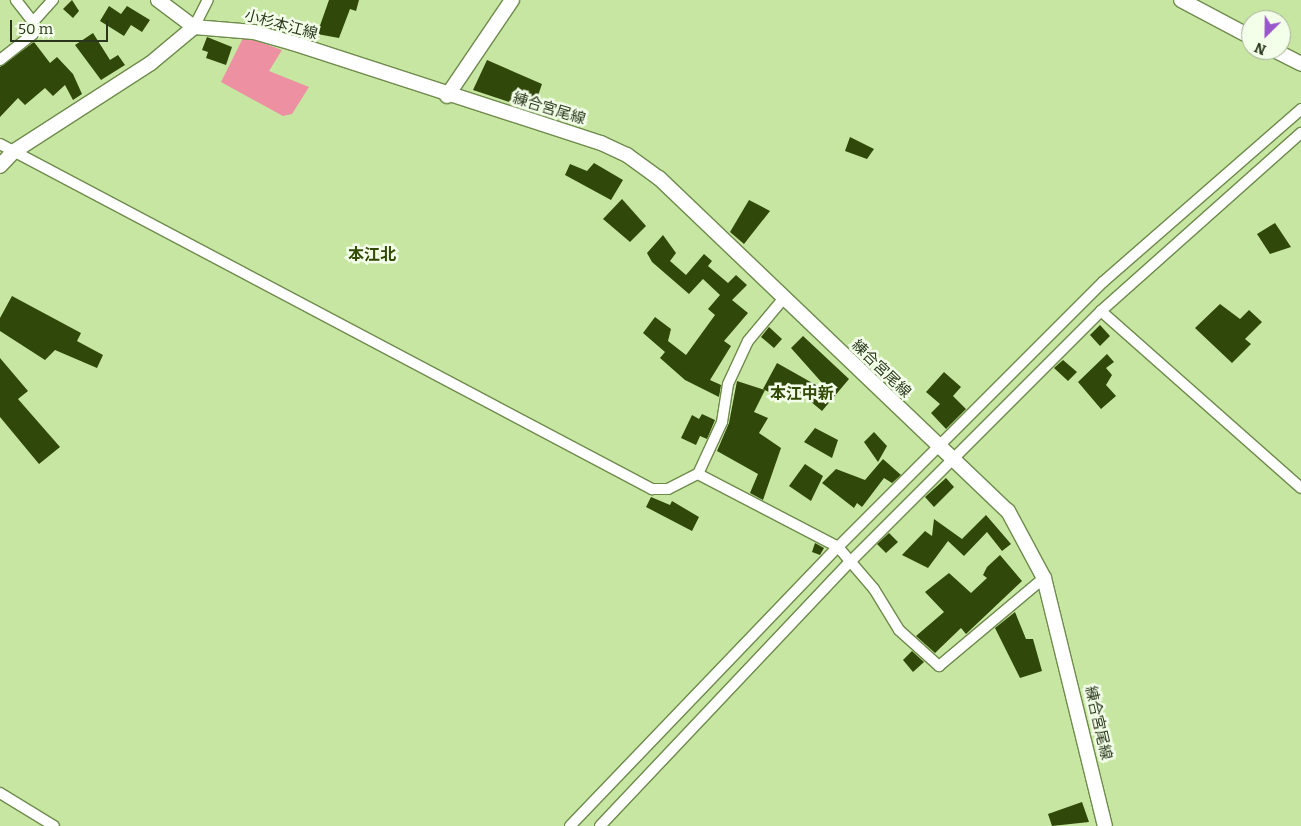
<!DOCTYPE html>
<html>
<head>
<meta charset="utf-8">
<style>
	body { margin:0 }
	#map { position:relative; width:1301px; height:826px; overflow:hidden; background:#c6e6a2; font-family:Bitter,"Noto Sans JP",serif }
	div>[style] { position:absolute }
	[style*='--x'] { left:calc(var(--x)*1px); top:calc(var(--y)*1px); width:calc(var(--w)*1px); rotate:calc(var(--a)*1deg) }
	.green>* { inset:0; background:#ed90a1 }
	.building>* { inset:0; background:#31480b }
	.roads { filter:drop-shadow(1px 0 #6f8b4c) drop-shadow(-1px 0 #6f8b4c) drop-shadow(0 1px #6f8b4c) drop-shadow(0 -1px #6f8b4c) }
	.street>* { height:10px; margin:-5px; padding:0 5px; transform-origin:5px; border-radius:5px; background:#fff }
	.secondary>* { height:14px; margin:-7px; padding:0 7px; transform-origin:7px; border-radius:7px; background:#fff }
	span { translate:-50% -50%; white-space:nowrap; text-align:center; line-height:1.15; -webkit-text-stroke:5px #f4ffea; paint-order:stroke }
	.street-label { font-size:15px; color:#2b371c }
	.neighbourhood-label { font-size:16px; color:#314a04; font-weight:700 }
	.north { position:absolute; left:1241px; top:10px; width:50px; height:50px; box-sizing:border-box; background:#f4ffea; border:1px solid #a4af98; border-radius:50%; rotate:203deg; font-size:14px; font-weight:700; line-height:20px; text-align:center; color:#2b371c }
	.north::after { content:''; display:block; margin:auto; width:18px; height:22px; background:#9a56cb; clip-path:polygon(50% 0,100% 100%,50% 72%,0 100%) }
	.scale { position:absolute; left:10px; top:20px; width:98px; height:22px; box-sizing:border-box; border:2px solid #2b371c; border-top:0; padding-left:6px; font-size:15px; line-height:18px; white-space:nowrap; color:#2b371c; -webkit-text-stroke:4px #f4ffea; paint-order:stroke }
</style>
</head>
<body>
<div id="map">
	<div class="green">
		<div style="clip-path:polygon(244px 36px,282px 50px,269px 71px,309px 87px,292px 114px,283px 116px,221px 82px)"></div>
	</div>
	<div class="building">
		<div style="clip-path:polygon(72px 0,79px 11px,73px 18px,63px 9px)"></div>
		<div style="clip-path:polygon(329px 0,359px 0,356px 11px,350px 9px,339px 38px,317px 34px)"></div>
		<div style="clip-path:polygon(109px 6px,121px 14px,127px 6px,150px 20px,142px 32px,131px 25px,124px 36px,100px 21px)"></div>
		<div style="clip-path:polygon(93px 33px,110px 60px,118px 55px,125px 65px,101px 80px,75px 45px)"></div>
		<div style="clip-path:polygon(207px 37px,232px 47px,226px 65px,206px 58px,208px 52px,202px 50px)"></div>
		<div style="clip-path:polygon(34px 42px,50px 63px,57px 57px,73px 74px,82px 94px,73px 100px,65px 85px,53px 96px,45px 88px,25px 105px,18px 98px,0 117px,0 67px)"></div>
		<div style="clip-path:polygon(487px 60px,542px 84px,533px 110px,473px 90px)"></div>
		<div style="clip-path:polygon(850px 137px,874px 149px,867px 159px,845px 151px)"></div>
		<div style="clip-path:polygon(594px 163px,623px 180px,611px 200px,565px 175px,570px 164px,587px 171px)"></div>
		<div style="clip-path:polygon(622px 199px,646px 226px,630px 242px,603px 219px)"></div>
		<div style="clip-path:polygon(749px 200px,770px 211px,744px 244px,730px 232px)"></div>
		<div style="clip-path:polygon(1275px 223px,1291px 247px,1270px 254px,1257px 234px)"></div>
		<div style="clip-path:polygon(663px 235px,676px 253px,670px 261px,686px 275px,704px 254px,712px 261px,708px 266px,728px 283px,736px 275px,747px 285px,732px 300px,748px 313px,724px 341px,731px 346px,710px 380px,721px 385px,719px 397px,685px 380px,660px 358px,665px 352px,643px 333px,655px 317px,671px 329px,668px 341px,686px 355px,715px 315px,708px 309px,720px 295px,703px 279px,689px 294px,652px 262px,647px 253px)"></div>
		<div style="clip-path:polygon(12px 296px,81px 333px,77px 341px,103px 355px,97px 368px,55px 350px,45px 360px,0 331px,0 318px)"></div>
		<div style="clip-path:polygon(1220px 304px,1240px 319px,1249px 310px,1262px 322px,1245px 339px,1251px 344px,1232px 363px,1195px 328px)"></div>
		<div style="clip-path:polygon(1100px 325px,1110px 336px,1100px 346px,1090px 335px)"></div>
		<div style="clip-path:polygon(769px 327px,782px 339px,774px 348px,761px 337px)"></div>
		<div style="clip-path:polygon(803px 336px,849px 379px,822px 411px,792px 386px,784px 400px,763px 389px,777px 363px,832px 394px,791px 348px)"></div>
		<div style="clip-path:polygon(1107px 354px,1114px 362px,1106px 368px,1112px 375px,1106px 385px,1116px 396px,1101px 409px,1078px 382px)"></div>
		<div style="clip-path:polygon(0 358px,28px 391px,18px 399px,60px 447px,39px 464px,0 417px)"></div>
		<div style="clip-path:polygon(1063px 360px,1077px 372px,1068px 381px,1054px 368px)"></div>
		<div style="clip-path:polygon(944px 372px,961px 387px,953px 396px,966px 409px,946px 429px,931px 413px,940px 404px,926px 392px)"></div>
		<div style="clip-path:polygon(737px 381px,765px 390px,754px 412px,768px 418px,759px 433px,781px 448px,763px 500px,750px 493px,758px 474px,717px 451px,729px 423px)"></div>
		<div style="clip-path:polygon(702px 414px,715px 420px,707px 439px,700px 436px,696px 445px,681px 438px,692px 415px,699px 419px)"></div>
		<div style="clip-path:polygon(815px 428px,838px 440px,832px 458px,804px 442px)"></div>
		<div style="clip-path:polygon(874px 432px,887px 446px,878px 462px,864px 442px)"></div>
		<div style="clip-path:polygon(883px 459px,901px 475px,892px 483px,884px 478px,862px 507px,857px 503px,854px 508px,822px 483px,836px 469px,865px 480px)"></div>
		<div style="clip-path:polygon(805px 464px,823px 476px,811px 501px,789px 486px)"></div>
		<div style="clip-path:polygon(946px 478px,954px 487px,934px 507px,925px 497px)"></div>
		<div style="clip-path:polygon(651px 497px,670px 505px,672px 501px,699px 517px,692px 531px,646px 507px)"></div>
		<div style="clip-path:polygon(986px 515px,1011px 544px,1002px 551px,987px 532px,964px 556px,948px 541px,928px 568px,902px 555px,925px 531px,932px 536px,934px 519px,962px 539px)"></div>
		<div style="clip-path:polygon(889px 533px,898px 542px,886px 553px,877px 544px)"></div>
		<div style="clip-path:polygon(815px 543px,824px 548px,820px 555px,812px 552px)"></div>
		<div style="clip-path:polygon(1000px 555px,1022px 581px,966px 634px,961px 628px,935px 653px,916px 636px,944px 612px,925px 592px,949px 573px,971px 593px,987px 578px,983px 575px,987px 567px)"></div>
		<div style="clip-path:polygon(1015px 612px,1026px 639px,1033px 639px,1042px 671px,1020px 678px,995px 628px)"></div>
		<div style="clip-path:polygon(912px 651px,924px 662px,913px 672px,903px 660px)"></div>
		<div style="clip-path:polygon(1082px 802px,1089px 822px,1052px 826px,1048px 814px)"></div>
	</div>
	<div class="roads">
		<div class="street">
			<div style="--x:33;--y:22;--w:30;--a:-48"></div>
			<div style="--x:194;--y:27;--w:30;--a:-63"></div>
			<div style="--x:0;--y:60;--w:42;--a:-38.2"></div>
			<div style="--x:33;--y:34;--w:12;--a:-90"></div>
			<div style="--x:33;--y:22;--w:28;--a:-128"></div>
			<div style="--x:0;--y:144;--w:738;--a:27.89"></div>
			<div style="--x:652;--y:489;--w:16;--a:0"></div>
			<div style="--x:668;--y:489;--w:34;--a:-27"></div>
			<div style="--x:698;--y:474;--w:158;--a:27.5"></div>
			<div style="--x:838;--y:547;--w:55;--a:49.4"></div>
			<div style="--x:874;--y:589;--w:48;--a:58.6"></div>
			<div style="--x:899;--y:630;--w:54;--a:42"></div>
			<div style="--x:939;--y:666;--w:137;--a:-40"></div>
			<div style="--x:1101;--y:311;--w:267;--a:41.5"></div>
			<div style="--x:698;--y:474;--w:57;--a:-65.2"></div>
			<div style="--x:722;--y:422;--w:38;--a:-81"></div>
			<div style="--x:728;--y:384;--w:47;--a:-65.1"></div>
			<div style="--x:748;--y:341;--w:56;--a:-50.1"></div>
			<div style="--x:0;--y:793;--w:63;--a:31.4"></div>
			<div style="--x:570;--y:826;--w:387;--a:-46.2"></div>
			<div style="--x:838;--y:547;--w:375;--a:-45"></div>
			<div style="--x:1103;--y:282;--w:263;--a:-41.1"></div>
			<div style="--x:600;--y:826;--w:364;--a:-46.6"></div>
			<div style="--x:850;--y:562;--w:355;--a:-45"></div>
			<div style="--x:1101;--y:311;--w:268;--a:-41.7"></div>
		</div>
		<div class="secondary">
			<div style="--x:158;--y:0;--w:45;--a:36.9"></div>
			<div style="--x:1181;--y:0;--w:79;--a:27.9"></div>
			<div style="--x:1274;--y:50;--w:30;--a:27"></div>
			<div style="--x:447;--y:96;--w:116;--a:-55.9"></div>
			<div style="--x:0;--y:166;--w:19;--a:-47"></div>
			<div style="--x:13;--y:152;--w:164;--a:-32.8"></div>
			<div style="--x:151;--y:63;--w:56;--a:-39.9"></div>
			<div style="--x:194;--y:27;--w:60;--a:4.8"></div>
			<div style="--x:254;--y:32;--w:41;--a:15.8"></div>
			<div style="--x:293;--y:43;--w:324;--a:18"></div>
			<div style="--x:601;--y:143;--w:29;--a:25"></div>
			<div style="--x:627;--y:155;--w:39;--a:36"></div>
			<div style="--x:659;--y:178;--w:482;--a:43.7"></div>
			<div style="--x:1008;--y:511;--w:76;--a:61.8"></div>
			<div style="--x:1044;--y:578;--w:255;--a:76.2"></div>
		</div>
	</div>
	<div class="street-label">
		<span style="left:281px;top:25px;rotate:15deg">小杉本江線</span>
		<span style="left:549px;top:109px;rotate:17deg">練合宮尾線</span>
		<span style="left:881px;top:369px;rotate:44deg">練合宮尾線</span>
		<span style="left:1098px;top:723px;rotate:77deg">練合宮尾線</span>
	</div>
	<div class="neighbourhood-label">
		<span style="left:372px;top:255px">本江北</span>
		<span style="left:802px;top:394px">本江中新</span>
	</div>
	<div class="north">N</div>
	<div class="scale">50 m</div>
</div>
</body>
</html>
